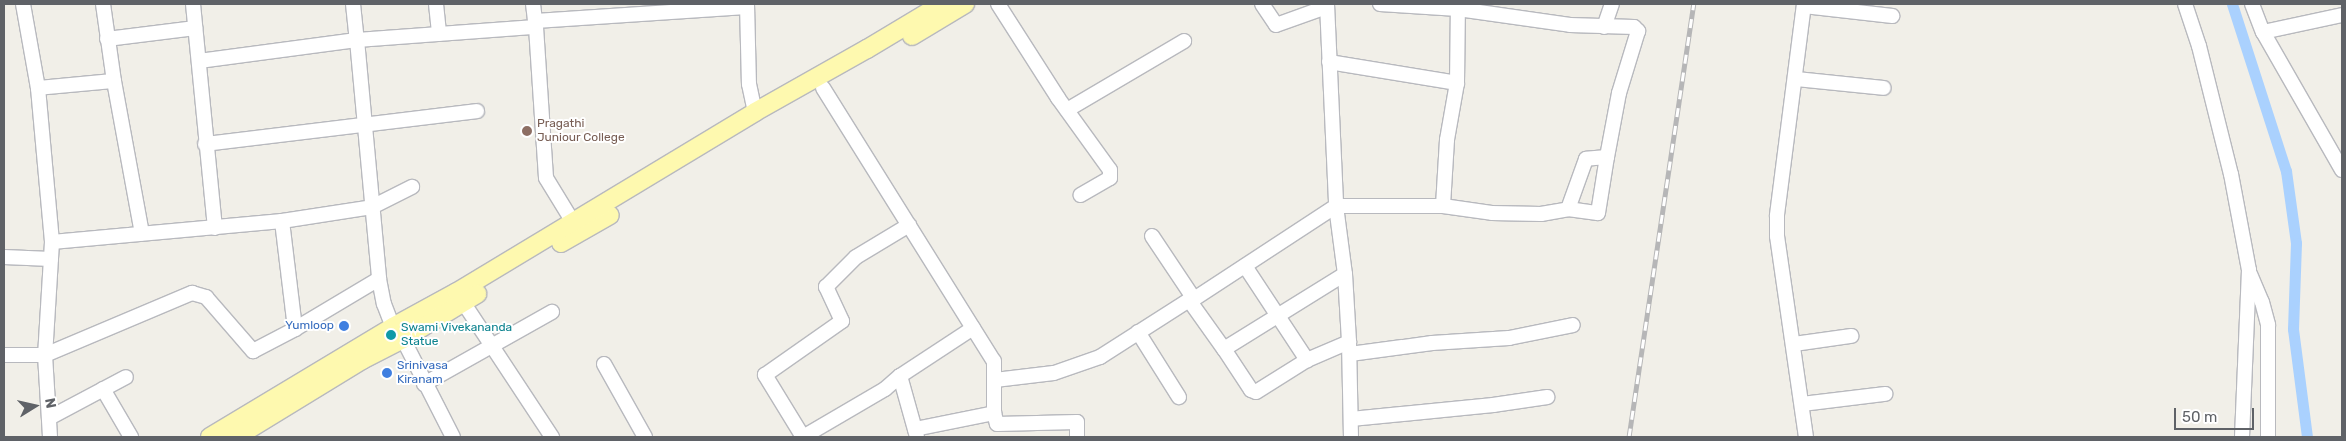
<!DOCTYPE html>
<html>
<head>
<meta charset="utf-8">
<style>
	body { margin:0 }
	#map { position:relative; width:2346px; height:441px; overflow:hidden; background:#f1efe8; font-family:Rubik,sans-serif }
	div>[style] { position:absolute }
	[style*='--x'] { left:calc(var(--x)*1px); top:calc(var(--y)*1px); width:calc(var(--w)*1px); rotate:calc(var(--a)*1deg) }
	.canal>* { height:11px; margin:-5.5px; padding:0 5.5px; transform-origin:5.5px; border-radius:5.5px; background:#aad1fe }
	.roads { filter:drop-shadow(1px 0 #b8b9be) drop-shadow(-1px 0 #b8b9be) drop-shadow(0 1px #b8b9be) drop-shadow(0 -1px #b8b9be) }
	.minor>* { height:14px; margin:-7px; padding:0 7px; transform-origin:7px; border-radius:7px; background:#fff }
	.major>* { height:18px; margin:-9px; padding:0 9px; transform-origin:9px; border-radius:9px; background:#fef9af }
	.rail>* { height:5px; margin-top:-2.5px; transform-origin:0; background:repeating-linear-gradient(90deg,#fff 0 9px,#b6b6b7 0 18px); box-sizing:border-box; border-block:1px solid #b6b6b7 }
	.dots>* { width:14px; height:14px; translate:-50% -50%; box-sizing:border-box; border:2px solid #fff; border-radius:50% }
	span { translate:-50% -50%; white-space:nowrap; text-align:center; line-height:1.15; -webkit-text-stroke:4px #fff; paint-order:stroke }
	.education-label { font-size:12px; color:#785e54 }
	.left { translate:0 -50%; text-align:left }
	.shop-label { font-size:12px; color:#366cbe }
	.right { translate:-100% -50%; text-align:right }
	.culture-label { font-size:12px; color:#0d838f }
	.frame { position:absolute; inset:0; border:5px solid #5f6267; pointer-events:none }
	.north { position:absolute; left:10px; top:381px; width:50px; height:50px; -webkit-text-stroke:4px #fff; paint-order:stroke; rotate:80deg; font-size:14px; font-weight:700; line-height:20px; text-align:center; color:#5f6267 }
	.north::after { content:''; display:block; margin:auto; width:18px; height:22px; background:#5f6267; clip-path:polygon(50% 0,100% 100%,50% 72%,0 100%) }
	.scale { position:absolute; left:2174px; top:408px; width:80px; height:22px; box-sizing:border-box; border:2px solid #5f6267; border-top:0; padding-left:6px; font-size:15px; line-height:18px; white-space:nowrap; color:#5f6267; -webkit-text-stroke:4px #fff; paint-order:stroke }
</style>
</head>
<body>
<div id="map">
	<div class="canal">
		<div style="--x:2232;--y:4;--w:176;--a:72.1"></div>
		<div style="--x:2286;--y:171;--w:73;--a:82.1"></div>
		<div style="--x:2296;--y:243;--w:86;--a:92"></div>
		<div style="--x:2293;--y:329;--w:109;--a:82.6"></div>
	</div>
	<div class="roads">
		<div class="minor">
			<div style="--x:23;--y:4;--w:85;--a:79.9"></div>
			<div style="--x:38;--y:88;--w:155;--a:84.8"></div>
			<div style="--x:52;--y:242;--w:113;--a:93.5"></div>
			<div style="--x:45;--y:355;--w:160;--a:-22.9"></div>
			<div style="--x:192;--y:293;--w:15;--a:16"></div>
			<div style="--x:206;--y:297;--w:72;--a:49"></div>
			<div style="--x:253;--y:351;--w:47;--a:-27.6"></div>
			<div style="--x:295;--y:329;--w:98;--a:-30.8"></div>
			<div style="--x:103;--y:4;--w:78;--a:81.9"></div>
			<div style="--x:114;--y:81;--w:155;--a:79.6"></div>
			<div style="--x:193;--y:4;--w:225;--a:84.4"></div>
			<div style="--x:353;--y:4;--w:36;--a:84"></div>
			<div style="--x:357;--y:40;--w:179;--a:-4.2"></div>
			<div style="--x:536;--y:27;--w:151;--a:86.2"></div>
			<div style="--x:546;--y:178;--w:52;--a:58.5"></div>
			<div style="--x:436;--y:4;--w:30;--a:84"></div>
			<div style="--x:533;--y:4;--w:23;--a:83"></div>
			<div style="--x:747;--y:4;--w:80;--a:88.6"></div>
			<div style="--x:749;--y:84;--w:29;--a:78"></div>
			<div style="--x:998;--y:4;--w:112;--a:57.4"></div>
			<div style="--x:1058;--y:98;--w:89;--a:54.2"></div>
			<div style="--x:1110;--y:170;--w:8;--a:90"></div>
			<div style="--x:1110;--y:178;--w:34;--a:150"></div>
			<div style="--x:1262;--y:4;--w:25;--a:56"></div>
			<div style="--x:1276;--y:25;--w:53;--a:-19.8"></div>
			<div style="--x:1327;--y:4;--w:202;--a:87.4"></div>
			<div style="--x:1336;--y:206;--w:69;--a:82.5"></div>
			<div style="--x:1345;--y:274;--w:68;--a:86.6"></div>
			<div style="--x:1349;--y:342;--w:95;--a:88.8"></div>
			<div style="--x:1380;--y:4;--w:78;--a:3.7"></div>
			<div style="--x:1458;--y:9;--w:113;--a:8.1"></div>
			<div style="--x:1570;--y:25;--w:64;--a:1.8"></div>
			<div style="--x:1634;--y:27;--w:6;--a:45"></div>
			<div style="--x:1638;--y:31;--w:65;--a:107"></div>
			<div style="--x:1619;--y:93;--w:65;--a:100.6"></div>
			<div style="--x:1804;--y:4;--w:214;--a:97.3"></div>
			<div style="--x:1777;--y:216;--w:20;--a:90"></div>
			<div style="--x:1777;--y:236;--w:203;--a:81.8"></div>
			<div style="--x:2185;--y:4;--w:44;--a:71.6"></div>
			<div style="--x:2199;--y:46;--w:132;--a:76"></div>
			<div style="--x:2231;--y:174;--w:98;--a:79.4"></div>
			<div style="--x:2249;--y:270;--w:167;--a:92.4"></div>
			<div style="--x:2252;--y:4;--w:30;--a:69"></div>
			<div style="--x:2263;--y:32;--w:159;--a:60.2"></div>
			<div style="--x:1804;--y:6;--w:89;--a:6.5"></div>
			<div style="--x:535;--y:21;--w:212;--a:-3.8"></div>
			<div style="--x:1604;--y:27;--w:24;--a:-71"></div>
			<div style="--x:2263;--y:32;--w:81;--a:-12.1"></div>
			<div style="--x:107;--y:39;--w:89;--a:-7.1"></div>
			<div style="--x:199;--y:61;--w:159;--a:-7.6"></div>
			<div style="--x:357;--y:40;--w:240;--a:84.7"></div>
			<div style="--x:379;--y:279;--w:25;--a:79"></div>
			<div style="--x:384;--y:304;--w:25;--a:69"></div>
			<div style="--x:1329;--y:62;--w:130;--a:9.3"></div>
			<div style="--x:1457;--y:83;--w:58;--a:100"></div>
			<div style="--x:1447;--y:140;--w:66;--a:93.5"></div>
			<div style="--x:1796;--y:79;--w:88;--a:5.8"></div>
			<div style="--x:1457;--y:83;--w:79;--a:-89.3"></div>
			<div style="--x:38;--y:88;--w:76;--a:-5.3"></div>
			<div style="--x:1067;--y:110;--w:136;--a:-30.5"></div>
			<div style="--x:205;--y:144;--w:274;--a:-6.9"></div>
			<div style="--x:282;--y:221;--w:109;--a:83.1"></div>
			<div style="--x:1152;--y:236;--w:76;--a:56.3"></div>
			<div style="--x:1194;--y:299;--w:170;--a:-33.2"></div>
			<div style="--x:1336;--y:206;--w:107;--a:0"></div>
			<div style="--x:1443;--y:206;--w:49;--a:8.1"></div>
			<div style="--x:1492;--y:213;--w:49;--a:1.2"></div>
			<div style="--x:1541;--y:214;--w:27;--a:-10"></div>
			<div style="--x:1568;--y:209;--w:30;--a:8"></div>
			<div style="--x:1598;--y:213;--w:57;--a:-80.9"></div>
			<div style="--x:1607;--y:157;--w:21;--a:175"></div>
			<div style="--x:1586;--y:159;--w:53;--a:109.8"></div>
			<div style="--x:52;--y:242;--w:231;--a:-5.2"></div>
			<div style="--x:282;--y:221;--w:91;--a:-8.8"></div>
			<div style="--x:372;--y:207;--w:45;--a:-26.6"></div>
			<div style="--x:4;--y:257;--w:47;--a:2.4"></div>
			<div style="--x:1245;--y:266;--w:113;--a:56.6"></div>
			<div style="--x:2250;--y:274;--w:30;--a:67"></div>
			<div style="--x:2262;--y:302;--w:24;--a:75"></div>
			<div style="--x:2268;--y:325;--w:112;--a:90"></div>
			<div style="--x:463;--y:302;--w:162;--a:56.6"></div>
			<div style="--x:973;--y:328;--w:39;--a:58"></div>
			<div style="--x:994;--y:361;--w:52;--a:90"></div>
			<div style="--x:994;--y:413;--w:11;--a:75"></div>
			<div style="--x:997;--y:424;--w:80;--a:-1.4"></div>
			<div style="--x:1077;--y:422;--w:15;--a:90"></div>
			<div style="--x:1138;--y:332;--w:77;--a:57.8"></div>
			<div style="--x:403;--y:339;--w:110;--a:63"></div>
			<div style="--x:1794;--y:344;--w:58;--a:-8"></div>
			<div style="--x:1224;--y:349;--w:49;--a:56.6"></div>
			<div style="--x:1251;--y:390;--w:5;--a:22"></div>
			<div style="--x:1256;--y:392;--w:60;--a:-32.1"></div>
			<div style="--x:1307;--y:360;--w:46;--a:-23.2"></div>
			<div style="--x:1350;--y:354;--w:83;--a:-7.6"></div>
			<div style="--x:1432;--y:343;--w:77;--a:-3.7"></div>
			<div style="--x:1509;--y:338;--w:65;--a:-11.5"></div>
			<div style="--x:4;--y:355;--w:41;--a:0"></div>
			<div style="--x:45;--y:355;--w:82;--a:86.5"></div>
			<div style="--x:604;--y:364;--w:84;--a:60.7"></div>
			<div style="--x:900;--y:376;--w:63;--a:74.4"></div>
			<div style="--x:995;--y:380;--w:59;--a:-6.8"></div>
			<div style="--x:1054;--y:373;--w:49;--a:-19.2"></div>
			<div style="--x:1100;--y:357;--w:106;--a:-32.6"></div>
			<div style="--x:1189;--y:300;--w:60;--a:54.5"></div>
			<div style="--x:1224;--y:349;--w:142;--a:-31.8"></div>
			<div style="--x:424;--y:384;--w:147;--a:-29.4"></div>
			<div style="--x:103;--y:389;--w:56;--a:59.7"></div>
			<div style="--x:1802;--y:404;--w:84;--a:-6.9"></div>
			<div style="--x:49;--y:418;--w:87;--a:-28"></div>
			<div style="--x:1351;--y:419;--w:143;--a:-5.6"></div>
			<div style="--x:1493;--y:405;--w:55;--a:-8.4"></div>
			<div style="--x:915;--y:429;--w:81;--a:-11.4"></div>
			<div style="--x:803;--y:437;--w:95;--a:-30.3"></div>
			<div style="--x:885;--y:389;--w:20;--a:-41"></div>
			<div style="--x:900;--y:376;--w:87;--a:-33.3"></div>
			<div style="--x:973;--y:328;--w:283;--a:-122"></div>
			<div style="--x:803;--y:437;--w:73;--a:-121.5"></div>
			<div style="--x:765;--y:375;--w:94;--a:-35"></div>
			<div style="--x:842;--y:321;--w:38;--a:-115"></div>
			<div style="--x:826;--y:287;--w:42;--a:-45"></div>
			<div style="--x:856;--y:257;--w:62;--a:-31.1"></div>
		</div>
		<div class="major">
			<div style="--x:912;--y:36;--w:62;--a:-31.1"></div>
			<div style="--x:561;--y:243;--w:56;--a:-29.7"></div>
			<div style="--x:210;--y:437;--w:214;--a:-31"></div>
			<div style="--x:393;--y:327;--w:73;--a:-28.7"></div>
			<div style="--x:457;--y:292;--w:348;--a:-31.1"></div>
			<div style="--x:755;--y:112;--w:129;--a:-29.4"></div>
			<div style="--x:867;--y:49;--w:87;--a:-31"></div>
			<div style="--x:236;--y:437;--w:148;--a:-31.4"></div>
			<div style="--x:362;--y:360;--w:46;--a:-27.1"></div>
			<div style="--x:403;--y:339;--w:87;--a:-31.3"></div>
		</div>
	</div>
	<div class="rail">
		<div style="--x:1629;--y:437;--w:438;--a:-81.5"></div>
	</div>
	<div class="dots">
		<div style="left:527px;top:131px;background:#8d6e63"></div>
		<div style="left:344px;top:326px;background:#3f7fe0"></div>
		<div style="left:391px;top:335px;background:#0f9aa8"></div>
		<div style="left:387px;top:373px;background:#3f7fe0"></div>
	</div>
	<div class="education-label">
		<span class="left" style="left:537px;top:131px">Pragathi<br>Juniour College</span>
	</div>
	<div class="shop-label">
		<span class="right" style="left:334px;top:326px">Yumloop</span>
		<span class="left" style="left:397px;top:373px">Srinivasa<br>Kiranam</span>
	</div>
	<div class="culture-label">
		<span class="left" style="left:401px;top:335px">Swami Vivekananda<br>Statue</span>
	</div>
	<div class="frame"></div>
	<div class="north">N</div>
	<div class="scale">50 m</div>
</div>
</body>
</html>
